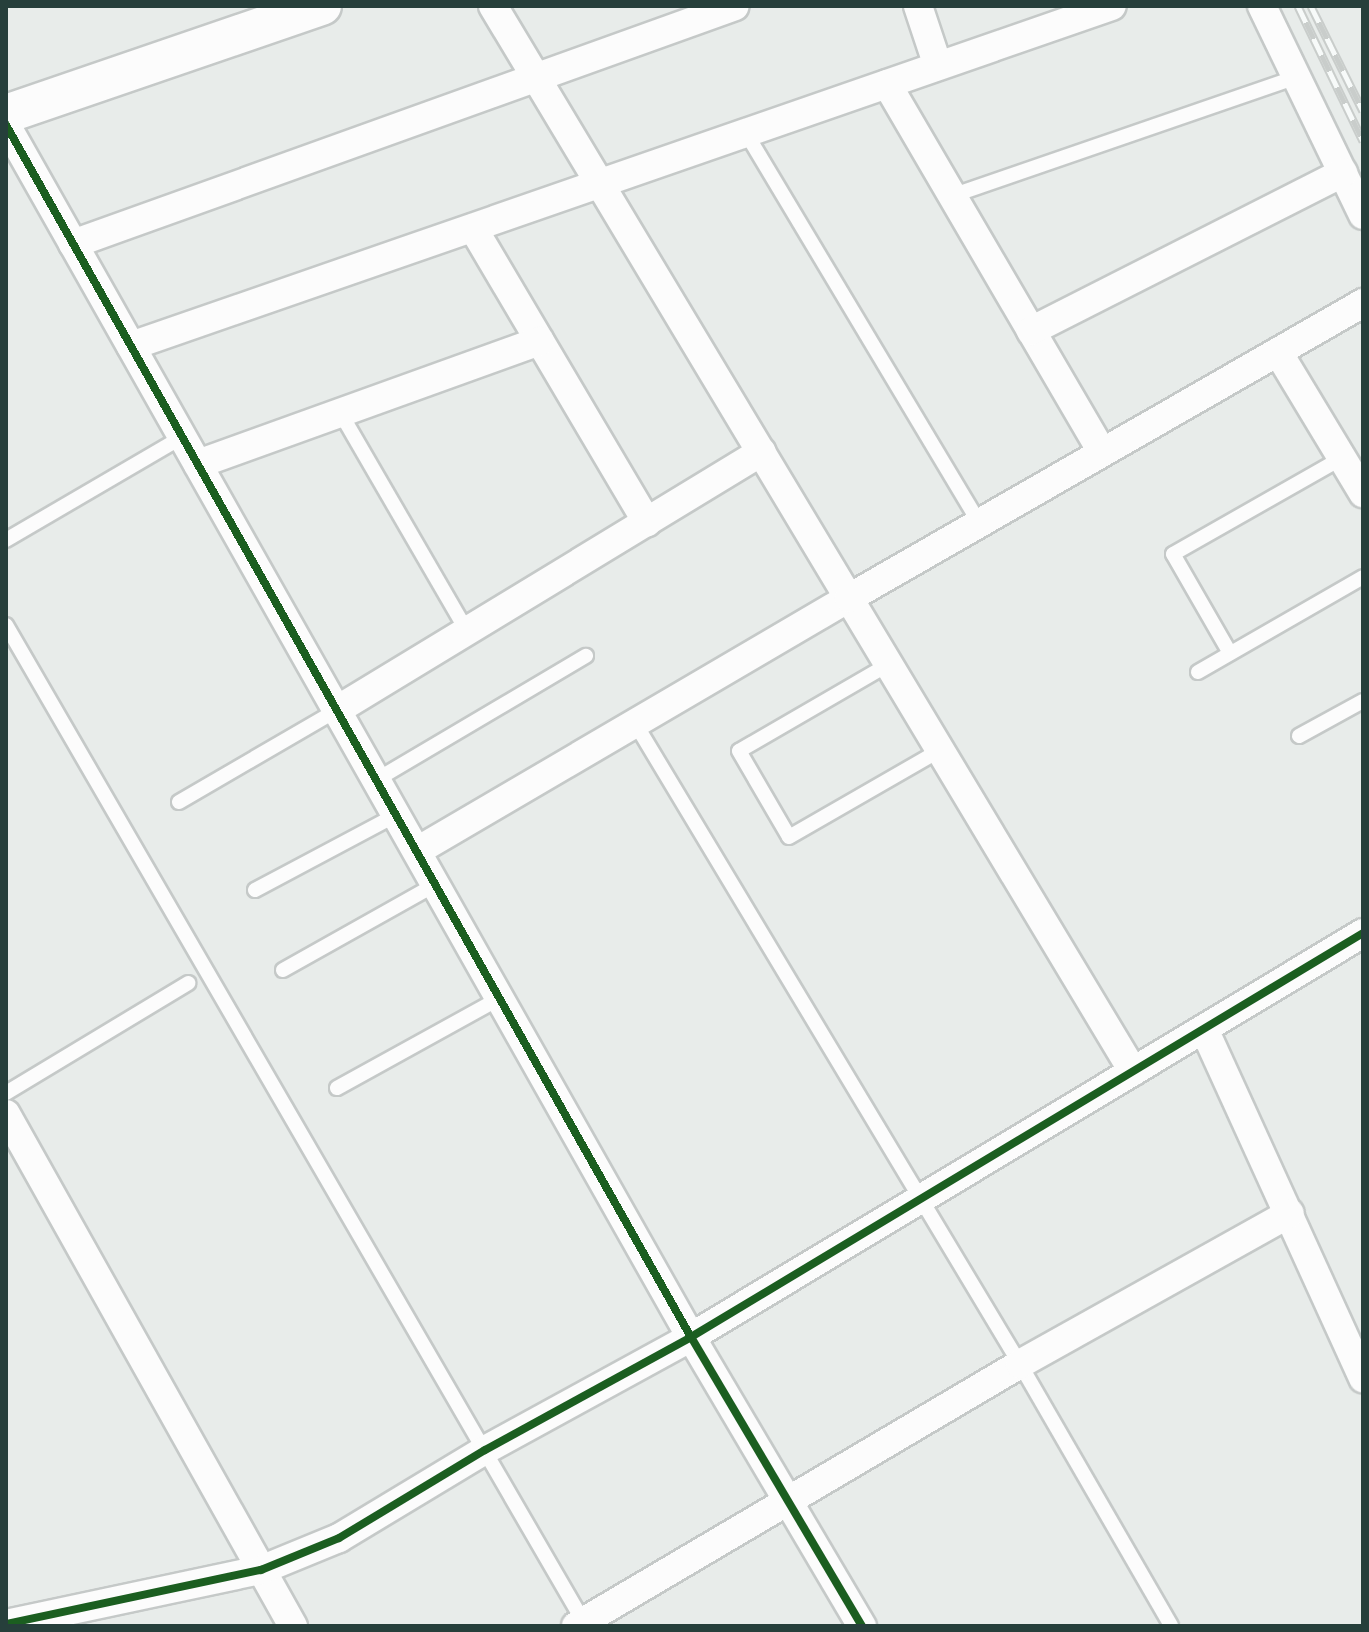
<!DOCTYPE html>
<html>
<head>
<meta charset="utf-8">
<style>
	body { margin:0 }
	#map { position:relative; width:1369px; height:1632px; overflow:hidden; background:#e8ecea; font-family:Karla,sans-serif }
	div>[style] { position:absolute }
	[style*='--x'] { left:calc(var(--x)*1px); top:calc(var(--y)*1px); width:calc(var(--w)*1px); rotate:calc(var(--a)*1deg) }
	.roads { filter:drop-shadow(2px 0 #c5c9c8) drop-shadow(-2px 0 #c5c9c8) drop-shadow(0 2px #c5c9c8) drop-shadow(0 -2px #c5c9c8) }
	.lane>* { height:14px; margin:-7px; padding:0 7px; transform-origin:7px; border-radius:7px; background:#fcfcfc }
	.street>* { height:28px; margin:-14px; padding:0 14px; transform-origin:14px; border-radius:14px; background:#fcfcfc }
	.secondary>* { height:38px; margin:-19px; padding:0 19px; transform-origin:19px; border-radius:19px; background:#fcfcfc }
	.rail>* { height:9px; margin-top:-4.5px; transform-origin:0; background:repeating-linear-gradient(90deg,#f7faf9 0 18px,#c9cdcb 0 36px); box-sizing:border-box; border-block:2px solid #c9cdcb }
	.cycleway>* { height:8px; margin:-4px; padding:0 4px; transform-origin:4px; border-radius:4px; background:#1b5e20 }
	span { translate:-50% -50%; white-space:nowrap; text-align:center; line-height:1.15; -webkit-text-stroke:6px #f7faf9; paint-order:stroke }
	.frame { position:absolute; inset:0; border:8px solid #263f3b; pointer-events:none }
</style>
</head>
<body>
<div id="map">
	<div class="roads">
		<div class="lane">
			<div style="--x:746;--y:133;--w:454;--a:59.1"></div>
			<div style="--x:951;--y:196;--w:366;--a:-19"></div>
			<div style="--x:340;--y:412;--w:253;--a:59.9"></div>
			<div style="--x:6;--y:540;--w:204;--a:-30.3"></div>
			<div style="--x:6;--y:625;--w:1157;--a:59.91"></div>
			<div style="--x:1230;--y:653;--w:114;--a:-119.9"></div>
			<div style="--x:1173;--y:554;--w:194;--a:-29.6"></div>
			<div style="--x:889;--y:664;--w:173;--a:149.9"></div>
			<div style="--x:739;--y:751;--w:99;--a:59.8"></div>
			<div style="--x:789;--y:837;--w:174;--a:-29.9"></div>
			<div style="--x:1198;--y:672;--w:190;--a:-29.9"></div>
			<div style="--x:635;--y:723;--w:748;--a:59.01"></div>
			<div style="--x:1020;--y:1364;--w:302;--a:60"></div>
			<div style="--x:1299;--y:736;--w:73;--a:-28.7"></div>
			<div style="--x:376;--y:780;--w:244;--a:-30.6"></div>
			<div style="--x:179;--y:802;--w:183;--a:-30.2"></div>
			<div style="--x:255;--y:890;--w:160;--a:-28"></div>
			<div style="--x:283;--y:970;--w:176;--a:-29.3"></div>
			<div style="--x:337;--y:1088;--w:186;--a:-28.9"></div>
			<div style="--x:6;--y:1093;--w:213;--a:-31.1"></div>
		</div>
		<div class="street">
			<div style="--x:493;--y:6;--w:1243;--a:59"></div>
			<div style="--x:918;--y:6;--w:63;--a:71.6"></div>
			<div style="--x:1262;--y:6;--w:232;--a:64.2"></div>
			<div style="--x:887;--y:84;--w:426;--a:59.7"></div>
			<div style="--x:6;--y:125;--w:1392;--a:60.53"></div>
			<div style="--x:691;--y:1337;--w:336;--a:59.4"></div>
			<div style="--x:473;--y:228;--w:342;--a:59.4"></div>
			<div style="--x:73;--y:244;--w:703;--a:-19.77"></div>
			<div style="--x:1031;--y:331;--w:350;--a:-26.9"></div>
			<div style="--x:131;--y:346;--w:1038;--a:-19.12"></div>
			<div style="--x:1278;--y:352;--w:165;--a:58.9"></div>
			<div style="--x:198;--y:464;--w:363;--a:-19.8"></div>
			<div style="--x:337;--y:710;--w:497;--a:-31.3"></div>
			<div style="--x:417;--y:851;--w:501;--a:-30.36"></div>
			<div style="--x:849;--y:598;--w:593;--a:-29.85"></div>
			<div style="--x:1204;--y:1029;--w:384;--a:65.5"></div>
			<div style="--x:6;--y:1114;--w:587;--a:60.73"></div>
			<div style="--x:6;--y:1624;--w:261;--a:-12"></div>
			<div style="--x:261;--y:1570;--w:84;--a:-22.3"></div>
			<div style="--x:339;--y:1538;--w:170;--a:-31.1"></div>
			<div style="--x:485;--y:1450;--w:235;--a:-28.7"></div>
			<div style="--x:691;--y:1337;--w:784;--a:-31.01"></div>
			<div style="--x:576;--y:1626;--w:516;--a:-30.54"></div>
			<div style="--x:1020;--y:1364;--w:309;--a:-29.2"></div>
		</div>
		<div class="secondary">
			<div style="--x:6;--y:114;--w:334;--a:-18.9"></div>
		</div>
	</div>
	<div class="rail">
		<div style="--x:1298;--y:6;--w:150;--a:64.3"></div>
		<div style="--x:1311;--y:6;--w:117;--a:63.7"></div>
	</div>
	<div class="cycleway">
		<div style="--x:6;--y:125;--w:1392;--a:60.53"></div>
		<div style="--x:691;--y:1337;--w:336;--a:59.4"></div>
		<div style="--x:6;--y:1624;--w:261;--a:-12"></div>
		<div style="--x:261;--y:1570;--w:84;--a:-22.3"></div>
		<div style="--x:339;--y:1538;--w:170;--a:-31.1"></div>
		<div style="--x:485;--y:1450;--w:235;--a:-28.7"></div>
		<div style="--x:691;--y:1337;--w:784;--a:-31.01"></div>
	</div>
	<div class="frame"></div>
</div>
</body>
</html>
